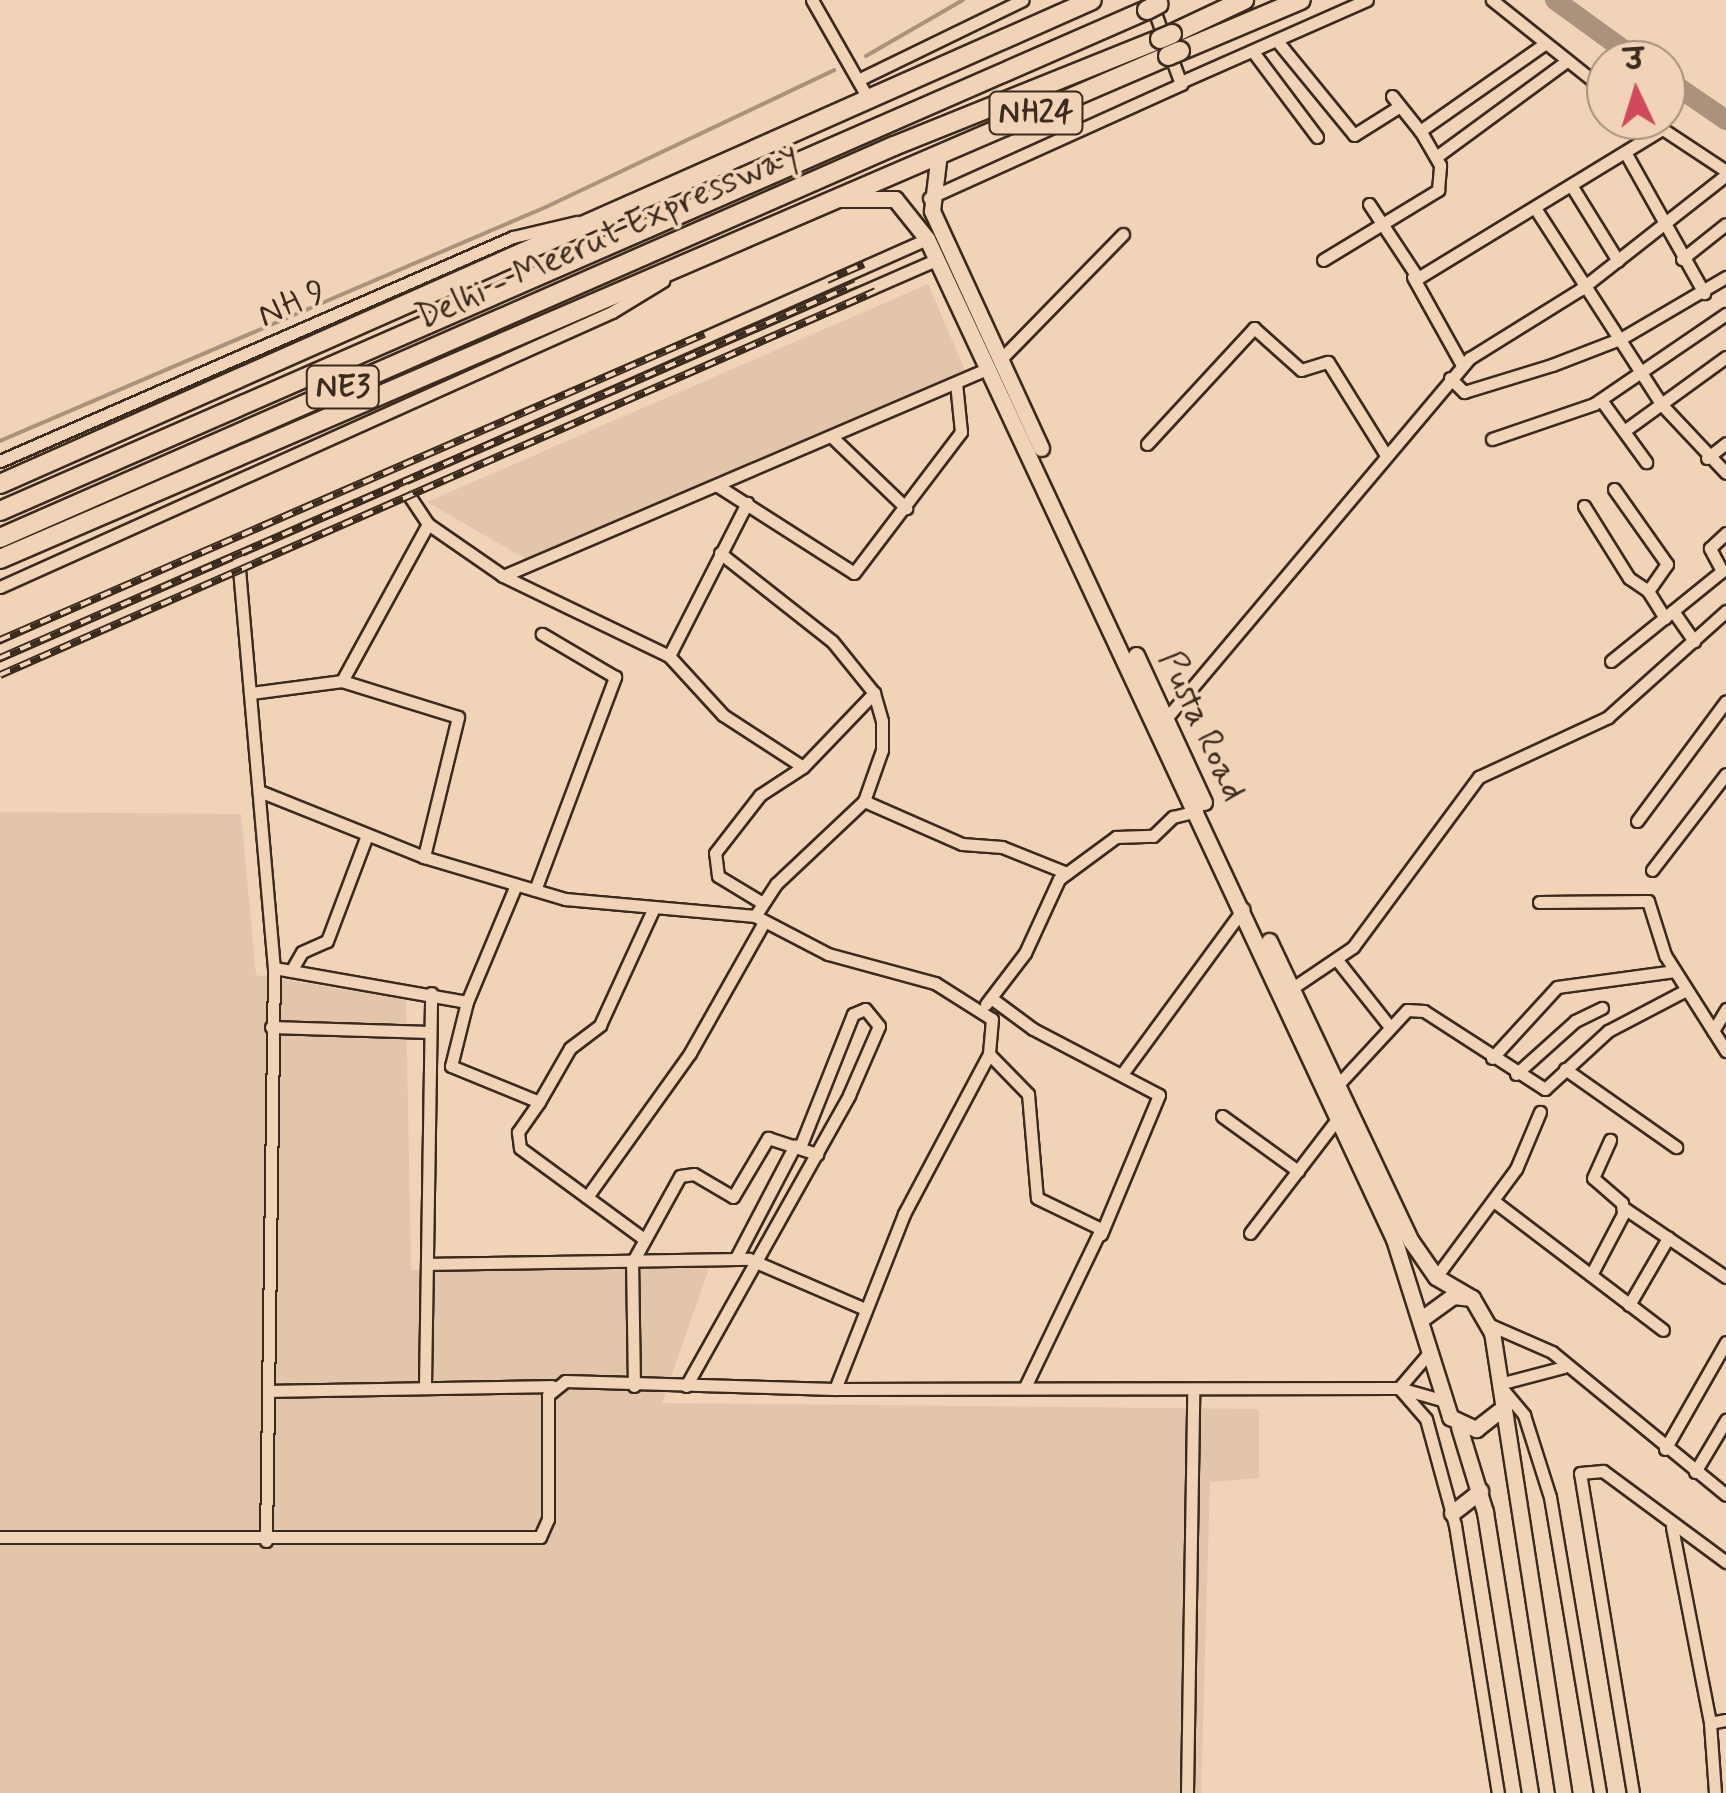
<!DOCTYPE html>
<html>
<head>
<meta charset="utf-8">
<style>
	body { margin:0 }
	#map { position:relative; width:1726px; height:1793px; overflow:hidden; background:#f1d3b7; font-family:Mynerve,"Playpen Sans Deva",sans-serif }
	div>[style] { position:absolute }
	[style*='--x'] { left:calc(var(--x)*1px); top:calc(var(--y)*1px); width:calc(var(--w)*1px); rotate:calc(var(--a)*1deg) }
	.built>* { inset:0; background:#e2c5aa }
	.stream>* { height:4px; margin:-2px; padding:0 2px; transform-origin:2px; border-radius:2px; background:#ab927d }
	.river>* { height:20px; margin:-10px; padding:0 10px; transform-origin:10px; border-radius:10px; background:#ab927d }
	.roads { filter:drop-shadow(2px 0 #3b2a1e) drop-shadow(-2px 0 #3b2a1e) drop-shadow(0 2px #3b2a1e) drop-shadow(0 -2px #3b2a1e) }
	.minor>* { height:11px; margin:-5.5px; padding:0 5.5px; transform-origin:5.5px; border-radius:5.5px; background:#f1d3b7 }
	.major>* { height:15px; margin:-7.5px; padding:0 7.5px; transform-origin:7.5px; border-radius:7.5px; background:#f1d3b7 }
	.highway>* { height:18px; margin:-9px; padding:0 9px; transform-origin:9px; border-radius:9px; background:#f1d3b7 }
	.rail>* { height:8px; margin-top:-4px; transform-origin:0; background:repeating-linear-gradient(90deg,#f1d3b7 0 11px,#3b2a1e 0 22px); box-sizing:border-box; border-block:2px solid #3b2a1e }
	.bridges { filter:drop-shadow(2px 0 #3b2a1e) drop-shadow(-2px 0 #3b2a1e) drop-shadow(0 2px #3b2a1e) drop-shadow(0 -2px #3b2a1e) }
	.highway-bridge>* { height:18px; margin:-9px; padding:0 9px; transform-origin:9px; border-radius:9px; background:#f1d3b7 }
	span { translate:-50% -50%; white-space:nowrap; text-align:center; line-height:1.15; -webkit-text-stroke:8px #f1d3b7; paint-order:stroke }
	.shield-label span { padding:2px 8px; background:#f1d3b7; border:2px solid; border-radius:8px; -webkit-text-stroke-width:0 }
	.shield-label { font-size:32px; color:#3b2a1e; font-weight:700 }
	.street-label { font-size:35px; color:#3b2a1e }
	.north { position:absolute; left:1586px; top:40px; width:100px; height:100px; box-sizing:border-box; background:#f1d3b7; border:2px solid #a88f7a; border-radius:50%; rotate:356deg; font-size:28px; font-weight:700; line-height:40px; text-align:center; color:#3b2a1e }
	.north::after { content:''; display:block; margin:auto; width:35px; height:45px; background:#d1495b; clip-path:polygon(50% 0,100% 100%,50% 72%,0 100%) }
</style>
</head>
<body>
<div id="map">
	<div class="built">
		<div style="clip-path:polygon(928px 284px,965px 370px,526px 559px,427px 502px)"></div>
		<div style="clip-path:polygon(0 812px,241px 814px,256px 975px,406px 1000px,411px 1270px,709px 1268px,662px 1403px,1259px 1409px,1259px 1478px,1210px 1482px,1201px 1793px,0 1793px)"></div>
	</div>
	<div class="stream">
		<div style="--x:866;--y:56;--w:112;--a:-30"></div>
		<div style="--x:0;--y:441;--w:594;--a:-23.2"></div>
		<div style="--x:546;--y:207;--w:319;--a:-25.4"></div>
	</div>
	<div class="river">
		<div style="--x:1555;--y:0;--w:102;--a:35.9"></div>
		<div style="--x:1666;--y:79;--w:73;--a:34.3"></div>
	</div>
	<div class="roads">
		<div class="minor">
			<div style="--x:812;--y:0;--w:115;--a:60.3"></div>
			<div style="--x:1492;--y:0;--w:146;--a:38.6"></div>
			<div style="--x:1278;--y:42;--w:120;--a:50.7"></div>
			<div style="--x:1354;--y:135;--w:54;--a:-32.2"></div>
			<div style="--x:1254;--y:53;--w:105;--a:53.1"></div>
			<div style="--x:858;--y:80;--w:183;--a:-25.9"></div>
			<div style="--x:1183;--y:81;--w:201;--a:-23.8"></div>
			<div style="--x:1392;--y:96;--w:45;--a:51.3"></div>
			<div style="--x:1420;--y:131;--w:150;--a:-35"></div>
			<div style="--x:1649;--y:120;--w:92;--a:33.5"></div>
			<div style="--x:1625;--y:152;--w:162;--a:60.7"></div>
			<div style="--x:1436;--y:157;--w:159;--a:-36.3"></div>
			<div style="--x:1571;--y:185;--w:89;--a:58.3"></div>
			<div style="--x:929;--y:198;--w:277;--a:-24.3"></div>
			<div style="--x:1181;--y:84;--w:87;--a:-110.1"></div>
			<div style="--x:1369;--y:204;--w:89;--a:56.5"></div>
			<div style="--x:1418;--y:278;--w:286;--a:-31.4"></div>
			<div style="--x:1535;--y:208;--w:234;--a:57.2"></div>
			<div style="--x:1662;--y:405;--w:93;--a:46.7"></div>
			<div style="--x:1682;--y:259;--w:56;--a:-38.5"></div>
			<div style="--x:1323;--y:260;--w:135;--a:-31.3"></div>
			<div style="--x:1438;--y:190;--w:25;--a:-85"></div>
			<div style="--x:1440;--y:165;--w:39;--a:-120"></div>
			<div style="--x:1413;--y:277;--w:101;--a:60.9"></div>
			<div style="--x:1000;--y:360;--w:176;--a:-45.7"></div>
			<div style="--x:1450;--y:378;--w:20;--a:45"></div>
			<div style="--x:1464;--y:392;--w:92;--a:-17.1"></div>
			<div style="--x:1552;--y:365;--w:75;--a:-21.1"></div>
			<div style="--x:1622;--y:338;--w:121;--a:-30.4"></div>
			<div style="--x:1601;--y:400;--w:77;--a:54"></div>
			<div style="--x:1624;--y:431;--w:126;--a:-36"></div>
			<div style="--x:832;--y:437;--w:103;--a:43.8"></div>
			<div style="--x:1492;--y:439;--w:108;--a:-18.9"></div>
			<div style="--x:1594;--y:404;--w:160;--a:-34.3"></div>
			<div style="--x:1147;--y:444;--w:158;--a:-47.3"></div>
			<div style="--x:1254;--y:328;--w:63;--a:41.8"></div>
			<div style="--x:1301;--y:370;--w:28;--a:-17"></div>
			<div style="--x:1328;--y:362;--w:110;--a:58.1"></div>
			<div style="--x:1707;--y:458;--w:24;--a:-38"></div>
			<div style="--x:0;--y:461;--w:560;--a:-23.59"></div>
			<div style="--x:513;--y:237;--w:66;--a:-13.2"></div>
			<div style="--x:718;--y:486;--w:161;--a:32.6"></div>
			<div style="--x:854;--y:573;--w:177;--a:-52.8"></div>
			<div style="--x:961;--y:432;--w:49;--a:-95.8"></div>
			<div style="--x:404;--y:488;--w:43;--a:56.3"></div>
			<div style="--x:428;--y:524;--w:91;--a:34.7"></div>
			<div style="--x:503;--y:576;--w:184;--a:25.7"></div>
			<div style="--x:669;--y:656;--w:172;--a:-63"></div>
			<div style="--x:1614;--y:489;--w:92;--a:54.8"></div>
			<div style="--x:1667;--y:564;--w:33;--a:125"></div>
			<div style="--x:1648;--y:591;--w:32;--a:58"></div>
			<div style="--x:1584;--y:506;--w:85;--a:58"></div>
			<div style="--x:1629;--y:578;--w:23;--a:34"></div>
			<div style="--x:237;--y:546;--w:424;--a:85"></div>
			<div style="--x:274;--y:968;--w:573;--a:90.8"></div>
			<div style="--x:720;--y:553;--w:142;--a:38.2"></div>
			<div style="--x:832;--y:641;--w:67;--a:51.1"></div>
			<div style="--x:874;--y:693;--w:29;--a:74"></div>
			<div style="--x:882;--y:721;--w:29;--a:90"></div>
			<div style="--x:882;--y:750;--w:54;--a:109.4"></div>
			<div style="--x:864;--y:801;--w:121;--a:136.7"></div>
			<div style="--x:776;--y:884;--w:38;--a:123"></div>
			<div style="--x:503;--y:576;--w:529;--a:-23.17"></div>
			<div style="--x:0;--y:587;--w:671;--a:-24.2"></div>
			<div style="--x:612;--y:312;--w:60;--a:-31.3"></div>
			<div style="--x:1673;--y:611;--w:37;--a:55"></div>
			<div style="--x:0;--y:650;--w:1014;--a:-23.91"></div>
			<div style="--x:669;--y:656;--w:80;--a:47.5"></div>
			<div style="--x:723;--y:715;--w:95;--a:33"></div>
			<div style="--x:803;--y:767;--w:103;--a:-46.2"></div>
			<div style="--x:1611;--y:661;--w:143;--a:-39"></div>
			<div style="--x:1722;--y:571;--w:26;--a:-118"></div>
			<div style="--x:1710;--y:548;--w:22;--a:-43"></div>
			<div style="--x:0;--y:668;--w:1023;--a:-23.56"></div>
			<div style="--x:342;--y:681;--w:179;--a:-61.3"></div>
			<div style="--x:251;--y:693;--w:92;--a:-7.5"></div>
			<div style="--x:342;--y:681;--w:121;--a:17.2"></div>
			<div style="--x:458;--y:717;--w:144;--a:103.7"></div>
			<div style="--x:1164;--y:721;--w:475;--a:-49.9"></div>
			<div style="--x:1470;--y:358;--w:131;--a:-31.9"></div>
			<div style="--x:1581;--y:289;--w:184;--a:-38.2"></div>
			<div style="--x:259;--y:791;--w:178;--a:21.8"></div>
			<div style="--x:424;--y:857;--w:147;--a:16.6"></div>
			<div style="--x:565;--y:899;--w:191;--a:5.1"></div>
			<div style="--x:755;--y:916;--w:82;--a:27.5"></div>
			<div style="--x:828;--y:954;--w:111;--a:15.2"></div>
			<div style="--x:935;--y:983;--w:67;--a:32.3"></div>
			<div style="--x:992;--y:1019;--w:35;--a:95"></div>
			<div style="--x:989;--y:1054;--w:181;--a:118"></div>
			<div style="--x:904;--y:1214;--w:188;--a:111.5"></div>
			<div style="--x:864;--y:801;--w:107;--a:23.7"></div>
			<div style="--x:962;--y:844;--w:40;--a:4.3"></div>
			<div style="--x:1002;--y:847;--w:70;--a:21.8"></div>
			<div style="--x:1637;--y:821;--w:149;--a:-53.4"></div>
			<div style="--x:1652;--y:870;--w:121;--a:-52.4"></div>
			<div style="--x:535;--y:890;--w:228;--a:-69.4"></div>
			<div style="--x:615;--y:677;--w:85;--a:-149.5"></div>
			<div style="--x:761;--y:902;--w:50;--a:-148.8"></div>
			<div style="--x:718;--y:876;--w:23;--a:-97"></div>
			<div style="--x:715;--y:853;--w:73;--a:-52.2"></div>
			<div style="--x:760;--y:795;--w:51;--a:-33.1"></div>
			<div style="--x:1539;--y:902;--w:109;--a:-0.5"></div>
			<div style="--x:1648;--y:901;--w:57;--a:72.5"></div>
			<div style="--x:1665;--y:955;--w:114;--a:57.6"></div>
			<div style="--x:1337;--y:960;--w:85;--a:51.7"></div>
			<div style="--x:274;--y:968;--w:196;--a:10"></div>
			<div style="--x:467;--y:1002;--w:66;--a:104"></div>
			<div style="--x:451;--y:1066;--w:95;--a:22.2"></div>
			<div style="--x:539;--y:1102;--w:37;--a:125"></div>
			<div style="--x:518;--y:1132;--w:16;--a:83"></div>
			<div style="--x:520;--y:1148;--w:154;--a:36.3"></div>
			<div style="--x:291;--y:971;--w:22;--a:-60"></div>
			<div style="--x:302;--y:952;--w:27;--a:-24"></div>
			<div style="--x:327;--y:941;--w:113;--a:-69.3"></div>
			<div style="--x:1291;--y:989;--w:75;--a:-34.1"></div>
			<div style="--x:1353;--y:947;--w:212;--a:-53.5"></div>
			<div style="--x:1479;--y:777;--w:142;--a:-24.9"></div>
			<div style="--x:1608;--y:717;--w:159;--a:-41.9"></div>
			<div style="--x:991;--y:998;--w:52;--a:36.4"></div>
			<div style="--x:1033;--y:1029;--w:142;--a:27.6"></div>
			<div style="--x:1159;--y:1095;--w:151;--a:112.6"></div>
			<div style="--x:467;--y:1002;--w:127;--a:-67.3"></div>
			<div style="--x:986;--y:1004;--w:64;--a:-52.6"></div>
			<div style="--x:1025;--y:953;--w:81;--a:-65.3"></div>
			<div style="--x:1059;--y:879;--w:71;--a:-36.4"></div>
			<div style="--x:1116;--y:837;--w:37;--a:-2"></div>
			<div style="--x:1153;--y:836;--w:28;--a:-44"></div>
			<div style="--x:1173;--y:817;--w:25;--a:-14"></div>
			<div style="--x:271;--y:1027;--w:159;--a:1.8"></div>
			<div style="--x:1713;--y:1031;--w:26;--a:-59"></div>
			<div style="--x:989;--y:1054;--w:56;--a:45.7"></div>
			<div style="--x:1028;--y:1094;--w:104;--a:85.1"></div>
			<div style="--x:1037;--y:1198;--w:71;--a:25.8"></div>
			<div style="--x:1101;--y:1229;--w:173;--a:115.7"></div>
			<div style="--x:1492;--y:1058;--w:96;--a:-47.5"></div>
			<div style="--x:1557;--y:987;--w:119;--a:-7.7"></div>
			<div style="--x:1565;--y:1069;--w:136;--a:35.1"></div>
			<div style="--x:1122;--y:1074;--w:205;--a:-53.7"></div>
			<div style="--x:1516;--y:1074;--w:79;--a:-41.9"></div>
			<div style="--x:1575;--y:1021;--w:30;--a:-26"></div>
			<div style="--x:1333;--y:1090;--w:109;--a:-47.2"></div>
			<div style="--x:1407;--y:1010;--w:17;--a:3"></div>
			<div style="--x:1424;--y:1011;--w:144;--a:32.8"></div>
			<div style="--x:1545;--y:1089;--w:86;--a:-42.6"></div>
			<div style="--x:1608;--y:1031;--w:88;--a:-27.7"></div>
			<div style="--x:539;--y:1102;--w:62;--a:-60.1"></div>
			<div style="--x:570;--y:1048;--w:38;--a:-37"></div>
			<div style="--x:600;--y:1025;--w:127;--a:-65.3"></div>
			<div style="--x:1222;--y:1116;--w:94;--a:35.9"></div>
			<div style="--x:587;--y:1197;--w:177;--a:-54.4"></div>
			<div style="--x:690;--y:1053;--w:150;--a:-60.5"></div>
			<div style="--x:1495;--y:1202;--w:211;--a:37.3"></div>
			<div style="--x:1624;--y:1208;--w:123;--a:34.1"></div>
			<div style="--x:1250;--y:1233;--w:145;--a:-52.6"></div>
			<div style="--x:736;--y:1258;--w:127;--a:-62.4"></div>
			<div style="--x:428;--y:1264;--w:321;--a:-0.9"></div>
			<div style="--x:749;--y:1259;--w:124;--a:23.3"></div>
			<div style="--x:1591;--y:1275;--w:69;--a:-62.3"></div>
			<div style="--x:1623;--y:1214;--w:11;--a:-95"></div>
			<div style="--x:1622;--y:1203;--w:38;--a:-139"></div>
			<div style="--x:1593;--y:1178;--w:42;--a:-65.9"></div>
			<div style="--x:1436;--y:1277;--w:134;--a:-53.5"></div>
			<div style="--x:1516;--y:1169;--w:62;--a:-67.2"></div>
			<div style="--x:1629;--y:1305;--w:78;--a:-59.8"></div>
			<div style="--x:1488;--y:1324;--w:70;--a:23.6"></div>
			<div style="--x:1552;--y:1352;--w:225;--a:39.4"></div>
			<div style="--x:1503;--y:1383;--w:63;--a:-14.7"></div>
			<div style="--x:425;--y:1385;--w:392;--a:-89.1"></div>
			<div style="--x:634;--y:1386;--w:123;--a:-90.9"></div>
			<div style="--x:632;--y:1263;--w:99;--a:-61.1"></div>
			<div style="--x:680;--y:1176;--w:14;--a:-8"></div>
			<div style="--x:694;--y:1174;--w:45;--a:30.5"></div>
			<div style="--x:733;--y:1197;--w:69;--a:-59.3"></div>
			<div style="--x:768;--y:1138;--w:52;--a:18.1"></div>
			<div style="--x:686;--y:1386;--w:334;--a:-60.7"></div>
			<div style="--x:849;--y:1095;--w:75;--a:-66.5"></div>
			<div style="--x:879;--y:1026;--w:22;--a:-129"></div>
			<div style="--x:865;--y:1009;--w:13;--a:157"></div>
			<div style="--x:853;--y:1014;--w:143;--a:111.7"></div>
			<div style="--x:1399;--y:1388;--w:41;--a:48.9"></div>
			<div style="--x:1426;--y:1419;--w:110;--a:74.7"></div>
			<div style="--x:1455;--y:1525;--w:271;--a:80.9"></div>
			<div style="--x:1399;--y:1388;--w:45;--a:-49.5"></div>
			<div style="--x:269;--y:1391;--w:283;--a:-1"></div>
			<div style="--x:1505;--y:1392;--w:30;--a:50"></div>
			<div style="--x:1524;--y:1415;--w:86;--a:72.4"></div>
			<div style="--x:1550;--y:1497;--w:300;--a:80.4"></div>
			<div style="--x:1665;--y:1449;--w:123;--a:-60.3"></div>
			<div style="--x:1695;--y:1472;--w:61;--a:-59.2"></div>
			<div style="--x:1672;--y:1527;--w:200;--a:79"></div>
			<div style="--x:1710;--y:1723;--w:70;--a:85.9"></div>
			<div style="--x:0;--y:1537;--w:540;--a:0"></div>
			<div style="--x:540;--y:1537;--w:20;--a:-66"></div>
			<div style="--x:548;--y:1519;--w:124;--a:-90"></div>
			<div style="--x:548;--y:1395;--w:22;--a:-39"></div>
			<div style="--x:565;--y:1381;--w:270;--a:1.7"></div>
			<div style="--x:835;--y:1389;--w:564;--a:-0.1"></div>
			<div style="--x:1399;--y:1388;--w:48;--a:15.8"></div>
			<div style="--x:1710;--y:1723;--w:16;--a:-11"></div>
			<div style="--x:1187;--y:1793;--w:403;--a:-89.1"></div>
			<div style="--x:1633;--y:1793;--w:324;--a:-99.4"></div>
			<div style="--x:1580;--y:1473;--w:23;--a:-5"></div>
			<div style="--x:1603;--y:1471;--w:153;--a:36.5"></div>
		</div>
		<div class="major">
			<div style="--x:939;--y:153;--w:58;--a:96.9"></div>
			<div style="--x:932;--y:211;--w:261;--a:65.3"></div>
			<div style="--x:833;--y:199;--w:62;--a:0"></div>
			<div style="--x:895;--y:199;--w:51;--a:51.3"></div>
			<div style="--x:927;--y:239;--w:1104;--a:64.97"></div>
			<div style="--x:1394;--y:1239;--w:187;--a:72.5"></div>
			<div style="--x:1450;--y:1417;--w:29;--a:25"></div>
			<div style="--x:1476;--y:1429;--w:29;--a:-38"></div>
			<div style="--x:1136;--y:655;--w:162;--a:65.2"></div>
			<div style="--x:1269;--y:941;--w:332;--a:64.7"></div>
			<div style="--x:1411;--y:1241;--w:44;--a:55.2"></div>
			<div style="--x:1436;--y:1277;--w:42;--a:30.3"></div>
			<div style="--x:1420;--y:1320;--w:41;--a:-36"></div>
			<div style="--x:1453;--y:1296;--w:19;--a:6"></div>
			<div style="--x:1472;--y:1298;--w:39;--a:60"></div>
			<div style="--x:1492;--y:1332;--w:466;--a:81.2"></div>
			<div style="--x:1459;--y:1427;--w:89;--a:73"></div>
			<div style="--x:1485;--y:1512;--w:285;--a:80.9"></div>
			<div style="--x:1452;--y:1513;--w:36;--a:-38"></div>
		</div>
		<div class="highway">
			<div style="--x:1172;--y:34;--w:80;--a:-25.3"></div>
			<div style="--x:1180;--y:51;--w:131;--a:-22.9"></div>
			<div style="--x:0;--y:484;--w:1194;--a:-23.9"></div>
			<div style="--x:0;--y:511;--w:1252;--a:-23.6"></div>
			<div style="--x:0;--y:538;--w:976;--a:-23.68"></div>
			<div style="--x:894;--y:146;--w:287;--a:-21.9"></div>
			<div style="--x:0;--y:559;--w:1272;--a:-23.3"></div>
		</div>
	</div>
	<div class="rail">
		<div style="--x:827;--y:280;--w:40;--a:-23.4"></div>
		<div style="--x:0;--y:640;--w:768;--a:-23.49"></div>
		<div style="--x:0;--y:658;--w:934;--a:-23.6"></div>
		<div style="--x:0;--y:675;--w:956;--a:-23.67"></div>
	</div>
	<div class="bridges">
		<div class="highway-bridge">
			<div style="--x:1147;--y:10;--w:13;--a:-27"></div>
			<div style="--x:1160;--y:39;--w:13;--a:-23"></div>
			<div style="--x:1168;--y:56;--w:13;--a:-23"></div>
		</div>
	</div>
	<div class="shield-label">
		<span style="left:1036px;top:113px">NH24</span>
		<span style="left:343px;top:387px">NE3</span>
	</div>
	<div class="street-label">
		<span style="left:607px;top:236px;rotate:-24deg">Delhi - Meerut Expressway</span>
		<span style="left:292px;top:304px;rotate:-24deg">NH 9</span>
		<span style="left:1202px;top:726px;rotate:65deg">Pusta Road</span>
	</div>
	<div class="north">उ</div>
</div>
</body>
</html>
